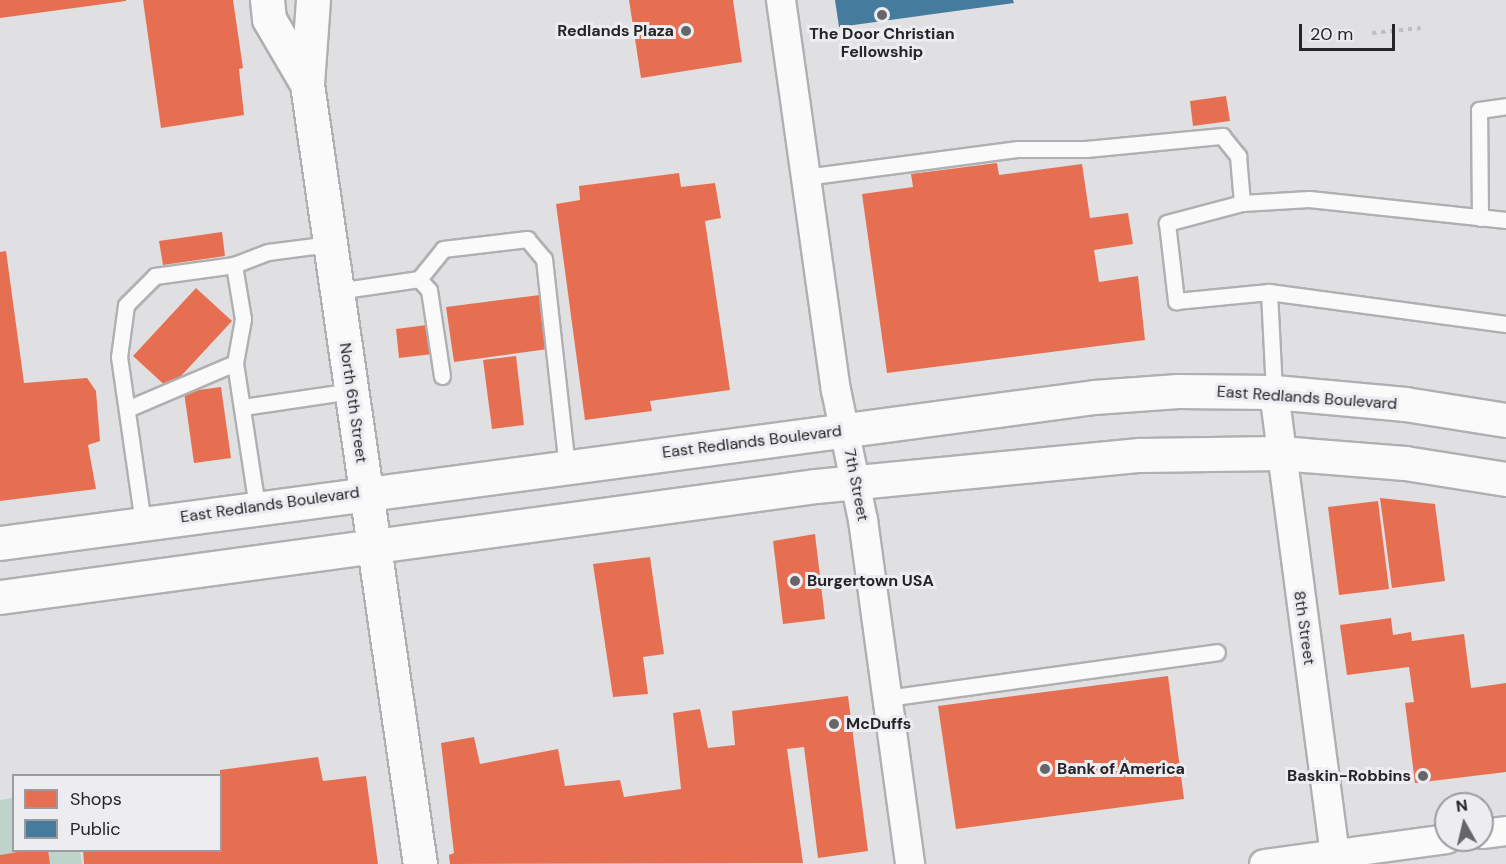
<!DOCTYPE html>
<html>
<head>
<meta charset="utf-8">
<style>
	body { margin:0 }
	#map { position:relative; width:1506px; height:864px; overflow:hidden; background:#e0e0e3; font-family:"DM Sans",sans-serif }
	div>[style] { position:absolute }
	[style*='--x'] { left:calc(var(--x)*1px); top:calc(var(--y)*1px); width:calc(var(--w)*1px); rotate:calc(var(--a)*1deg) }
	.green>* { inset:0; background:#bed3ca }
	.shops>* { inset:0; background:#e76f51 }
	.public>* { inset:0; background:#457b9d }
	.path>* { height:4px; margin-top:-2px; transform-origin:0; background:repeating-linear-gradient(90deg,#bfbfc0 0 4.5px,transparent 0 9px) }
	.roads { filter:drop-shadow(2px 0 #b0b0b2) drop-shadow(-2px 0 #b0b0b2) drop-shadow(0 2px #b0b0b2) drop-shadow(0 -2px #b0b0b2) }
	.service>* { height:15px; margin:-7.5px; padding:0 7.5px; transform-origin:7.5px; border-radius:7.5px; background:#fafafb }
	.minor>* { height:28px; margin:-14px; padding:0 14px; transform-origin:14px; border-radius:14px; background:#fafafb }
	.secondary>* { height:33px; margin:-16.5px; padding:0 16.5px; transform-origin:16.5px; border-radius:16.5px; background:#fafafb }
	.primary>* { height:33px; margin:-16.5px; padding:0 16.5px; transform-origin:16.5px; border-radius:16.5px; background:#fafafb }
	.dots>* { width:16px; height:16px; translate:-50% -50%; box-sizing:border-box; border:3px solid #ececf1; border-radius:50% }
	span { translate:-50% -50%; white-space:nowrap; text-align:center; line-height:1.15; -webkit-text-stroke:6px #ececf1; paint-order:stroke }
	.poi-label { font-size:16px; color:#252527; font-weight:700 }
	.right { translate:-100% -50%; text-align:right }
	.left { translate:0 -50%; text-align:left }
	.street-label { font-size:16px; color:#252527 }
	.legend { position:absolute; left:12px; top:774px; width:210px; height:78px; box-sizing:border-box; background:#ececf1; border:2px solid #9c9ca0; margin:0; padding:8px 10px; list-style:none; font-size:18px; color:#252527 }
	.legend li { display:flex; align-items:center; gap:12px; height:30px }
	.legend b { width:30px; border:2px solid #9c9ca0 }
	.north { position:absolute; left:1434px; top:792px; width:60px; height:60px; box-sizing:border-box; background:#ececf1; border:2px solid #9c9ca0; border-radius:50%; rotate:352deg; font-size:16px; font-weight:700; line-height:24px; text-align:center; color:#252527 }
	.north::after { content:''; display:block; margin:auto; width:21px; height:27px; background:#666669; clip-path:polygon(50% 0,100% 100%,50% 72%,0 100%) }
	.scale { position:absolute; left:1299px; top:24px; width:96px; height:27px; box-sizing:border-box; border:3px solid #252527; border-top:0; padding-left:8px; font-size:18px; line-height:21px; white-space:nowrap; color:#252527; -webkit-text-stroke:4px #ececf1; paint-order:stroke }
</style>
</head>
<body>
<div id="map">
	<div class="green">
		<div style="clip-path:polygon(13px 798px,14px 850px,80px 851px,82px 864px,0 864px,0 800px)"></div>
	</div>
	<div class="shops">
		<div style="clip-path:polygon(0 0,126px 0,126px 1px,0 18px)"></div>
		<div style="clip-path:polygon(143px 0,233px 0,243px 68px,239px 69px,244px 115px,161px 128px)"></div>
		<div style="clip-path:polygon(629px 0,733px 0,742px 62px,641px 78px)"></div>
		<div style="clip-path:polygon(1226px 96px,1230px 121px,1193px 126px,1190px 101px)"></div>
		<div style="clip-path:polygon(997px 163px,999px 175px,1082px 164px,1090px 218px,1128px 213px,1133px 244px,1094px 250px,1099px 282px,1138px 276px,1145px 340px,887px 373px,862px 194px,913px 187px,911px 174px)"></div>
		<div style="clip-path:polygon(679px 173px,681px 187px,715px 183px,721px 218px,705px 221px,730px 390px,650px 401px,652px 411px,585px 420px,556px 204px,580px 200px,579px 186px)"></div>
		<div style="clip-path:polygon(222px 232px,225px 256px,163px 265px,159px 241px)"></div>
		<div style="clip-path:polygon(6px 251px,24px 383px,87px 378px,96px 391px,100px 441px,88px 445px,96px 489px,0 501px,0 252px)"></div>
		<div style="clip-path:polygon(196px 288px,232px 321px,169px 389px,133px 356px)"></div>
		<div style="clip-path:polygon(540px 295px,548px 349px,454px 362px,446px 307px)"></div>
		<div style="clip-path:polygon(427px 325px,433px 354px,399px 358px,396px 329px)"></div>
		<div style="clip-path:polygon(516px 356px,524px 425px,492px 429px,483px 360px)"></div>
		<div style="clip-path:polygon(221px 387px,231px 458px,194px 463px,184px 392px)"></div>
		<div style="clip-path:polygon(1380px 498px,1435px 504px,1445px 581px,1392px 588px)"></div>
		<div style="clip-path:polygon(1378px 501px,1389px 589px,1339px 595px,1328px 507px)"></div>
		<div style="clip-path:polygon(815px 534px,825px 619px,783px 624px,773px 541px)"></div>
		<div style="clip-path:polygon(650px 557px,664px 654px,643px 657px,648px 694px,613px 697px,593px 564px)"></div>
		<div style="clip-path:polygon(1391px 618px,1393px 635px,1411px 632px,1412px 641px,1464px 634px,1471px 688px,1506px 683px,1506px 772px,1415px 783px,1405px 703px,1414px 702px,1409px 667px,1347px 675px,1340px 625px)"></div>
		<div style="clip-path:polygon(1168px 676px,1184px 799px,956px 829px,938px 706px)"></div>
		<div style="clip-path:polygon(848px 696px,868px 851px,818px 858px,804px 747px,787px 749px,803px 863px,450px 864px,449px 855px,454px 853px,441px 743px,474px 737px,480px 764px,558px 749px,565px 786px,620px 780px,624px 797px,681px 789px,673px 713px,700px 709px,708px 748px,735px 745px,732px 711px)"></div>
		<div style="clip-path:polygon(318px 757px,323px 781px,366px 776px,378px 864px,84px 864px,83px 850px,220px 850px,220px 770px)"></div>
		<div style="clip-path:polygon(30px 850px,48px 850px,50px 864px,0 864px,0 855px)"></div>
	</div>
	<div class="public">
		<div style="clip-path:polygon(835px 0,1013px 0,1014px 3px,839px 27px)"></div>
	</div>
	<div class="path">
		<div style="--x:1372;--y:33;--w:49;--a:-5.8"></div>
	</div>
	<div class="roads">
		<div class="service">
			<div style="--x:805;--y:177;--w:215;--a:-7.5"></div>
			<div style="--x:1018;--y:149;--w:68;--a:0"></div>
			<div style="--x:1086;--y:149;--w:137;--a:-5.5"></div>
			<div style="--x:1222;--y:136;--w:26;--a:51"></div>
			<div style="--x:1238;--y:156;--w:47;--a:85.1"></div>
			<div style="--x:1480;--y:218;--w:108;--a:-90.5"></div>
			<div style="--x:1479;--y:110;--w:27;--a:-8"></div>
			<div style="--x:1506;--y:220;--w:198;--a:-173.9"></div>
			<div style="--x:1309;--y:199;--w:67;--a:176.6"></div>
			<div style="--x:1242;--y:203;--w:78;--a:165.1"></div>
			<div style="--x:1167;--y:223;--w:79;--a:83.4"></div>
			<div style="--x:1176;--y:301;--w:93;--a:-5.5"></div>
			<div style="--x:1269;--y:292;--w:239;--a:7.7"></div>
			<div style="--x:419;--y:279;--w:15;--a:48"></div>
			<div style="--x:429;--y:290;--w:87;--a:81.4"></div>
			<div style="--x:337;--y:291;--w:83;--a:-8.3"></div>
			<div style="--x:419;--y:279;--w:38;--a:-51"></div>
			<div style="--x:443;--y:249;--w:85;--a:-6.8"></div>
			<div style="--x:527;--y:239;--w:26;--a:50"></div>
			<div style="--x:544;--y:259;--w:208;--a:83.7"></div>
			<div style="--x:1269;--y:292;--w:100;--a:87.1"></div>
			<div style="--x:235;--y:363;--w:146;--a:81.3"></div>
			<div style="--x:243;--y:407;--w:109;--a:-8.4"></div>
			<div style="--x:127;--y:409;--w:117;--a:-23.1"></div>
			<div style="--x:235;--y:363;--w:45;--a:-79.7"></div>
			<div style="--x:243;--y:319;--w:55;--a:-99.5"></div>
			<div style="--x:234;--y:265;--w:36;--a:-21"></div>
			<div style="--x:268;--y:252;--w:63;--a:-7.4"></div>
			<div style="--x:143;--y:523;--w:168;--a:-98.2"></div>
			<div style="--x:119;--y:357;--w:52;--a:-82.3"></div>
			<div style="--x:126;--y:305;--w:41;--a:-45"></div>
			<div style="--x:155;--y:276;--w:80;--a:-7.9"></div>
			<div style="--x:887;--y:698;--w:333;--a:-7.9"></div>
		</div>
		<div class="minor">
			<div style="--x:781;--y:0;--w:394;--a:82"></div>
			<div style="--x:836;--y:390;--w:133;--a:78.3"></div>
			<div style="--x:863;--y:520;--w:347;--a:82.2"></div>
			<div style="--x:1274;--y:392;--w:476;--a:82.5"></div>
			<div style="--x:1482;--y:834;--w:24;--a:-7"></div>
			<div style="--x:1264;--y:864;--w:184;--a:-7.8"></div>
		</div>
		<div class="secondary">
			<div style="--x:267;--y:0;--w:19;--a:84"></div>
			<div style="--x:269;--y:19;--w:75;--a:59.7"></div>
			<div style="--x:313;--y:0;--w:84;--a:94.1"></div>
			<div style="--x:307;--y:84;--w:788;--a:81.76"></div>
		</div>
		<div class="primary">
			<div style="--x:0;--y:543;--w:1104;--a:-7.6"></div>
			<div style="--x:1094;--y:397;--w:84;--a:-4.1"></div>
			<div style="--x:1178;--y:391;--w:96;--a:0.6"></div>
			<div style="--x:1274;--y:392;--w:132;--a:5.2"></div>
			<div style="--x:1405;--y:404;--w:102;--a:9"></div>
			<div style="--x:0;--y:597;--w:824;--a:-7.75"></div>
			<div style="--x:816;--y:486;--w:325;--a:-5.5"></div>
			<div style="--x:1140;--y:455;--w:140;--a:-0.8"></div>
			<div style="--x:1280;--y:453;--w:125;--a:4.6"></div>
			<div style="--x:1405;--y:463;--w:102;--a:9"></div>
		</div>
	</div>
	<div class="dots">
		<div style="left:882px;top:15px;background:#666669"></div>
		<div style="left:686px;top:31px;background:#666669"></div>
		<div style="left:795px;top:581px;background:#666669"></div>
		<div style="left:834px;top:724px;background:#666669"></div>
		<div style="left:1045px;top:769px;background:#666669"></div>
		<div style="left:1423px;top:776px;background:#666669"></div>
	</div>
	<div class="poi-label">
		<span class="right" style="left:674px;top:31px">Redlands Plaza</span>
		<span style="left:882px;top:43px">The Door Christian<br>Fellowship</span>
		<span class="left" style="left:807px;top:581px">Burgertown USA</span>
		<span class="left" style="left:846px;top:724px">McDuffs</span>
		<span class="left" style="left:1057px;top:769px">Bank of America</span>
		<span class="right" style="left:1411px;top:776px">Baskin-Robbins</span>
	</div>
	<div class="street-label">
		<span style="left:1307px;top:398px;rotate:4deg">East Redlands Boulevard</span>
		<span style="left:353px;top:403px;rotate:82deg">North 6th Street</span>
		<span style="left:752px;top:442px;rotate:-7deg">East Redlands Boulevard</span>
		<span style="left:856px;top:485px;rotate:79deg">7th Street</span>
		<span style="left:270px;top:505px;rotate:-8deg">East Redlands Boulevard</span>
		<span style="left:1304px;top:628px;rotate:82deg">8th Street</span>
	</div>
	<ul class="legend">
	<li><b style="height:16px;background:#e76f51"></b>Shops</li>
	<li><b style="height:16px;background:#457b9d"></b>Public</li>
	</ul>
	<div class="north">N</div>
	<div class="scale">20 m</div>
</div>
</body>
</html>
